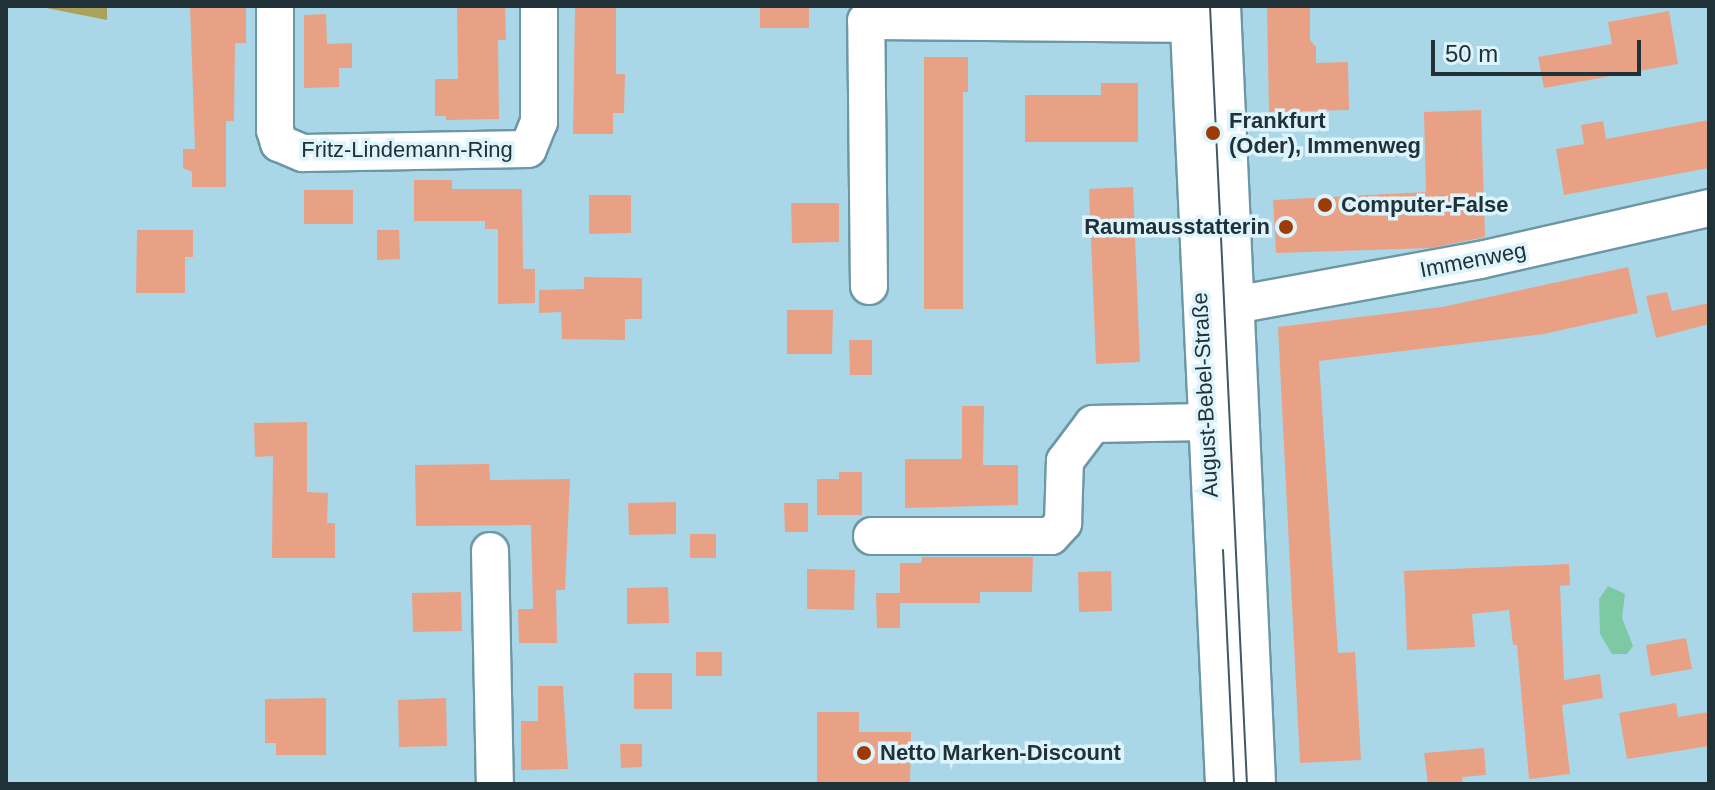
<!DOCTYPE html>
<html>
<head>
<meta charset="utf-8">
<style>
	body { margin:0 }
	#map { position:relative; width:1715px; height:790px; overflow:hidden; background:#aad7e7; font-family:Arial,sans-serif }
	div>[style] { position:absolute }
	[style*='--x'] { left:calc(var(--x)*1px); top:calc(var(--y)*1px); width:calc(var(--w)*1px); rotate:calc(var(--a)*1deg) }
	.green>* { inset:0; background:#aaa15a }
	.water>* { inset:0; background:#7cc9a3 }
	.building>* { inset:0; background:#e9a185 }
	.roads { filter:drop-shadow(2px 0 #6c97a6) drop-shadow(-2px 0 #6c97a6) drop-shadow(0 2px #6c97a6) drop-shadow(0 -2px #6c97a6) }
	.minor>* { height:36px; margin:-18px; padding:0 18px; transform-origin:18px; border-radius:18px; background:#fff }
	.tram>* { height:2px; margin:-1px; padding:0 1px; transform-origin:1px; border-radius:1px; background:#415a62 }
	.dots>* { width:22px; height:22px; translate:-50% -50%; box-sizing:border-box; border:4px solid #def4fc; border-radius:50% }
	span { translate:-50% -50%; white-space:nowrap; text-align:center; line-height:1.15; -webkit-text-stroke:7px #def4fc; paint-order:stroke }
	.poi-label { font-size:22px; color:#203238; font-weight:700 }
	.left { translate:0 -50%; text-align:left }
	.right { translate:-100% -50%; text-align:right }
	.street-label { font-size:22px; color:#203238 }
	.frame { position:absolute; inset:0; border:8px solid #203238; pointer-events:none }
	.scale { position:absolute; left:1431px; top:40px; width:210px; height:36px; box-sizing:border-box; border:4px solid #203238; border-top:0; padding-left:10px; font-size:24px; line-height:28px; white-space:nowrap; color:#203238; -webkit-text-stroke:6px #def4fc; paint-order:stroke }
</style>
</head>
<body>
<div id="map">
	<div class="green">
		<div style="clip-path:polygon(36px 6px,107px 6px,107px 20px)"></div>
	</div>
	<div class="water">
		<div style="clip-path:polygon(1608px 586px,1625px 594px,1622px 618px,1633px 646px,1627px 654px,1612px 654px,1600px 634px,1599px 599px)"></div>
	</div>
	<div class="building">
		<div style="clip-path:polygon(190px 6px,246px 6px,246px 43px,235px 43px,234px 121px,226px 121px,226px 187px,192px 187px,192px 172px,183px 168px,183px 149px,195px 149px)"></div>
		<div style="clip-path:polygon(457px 6px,505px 6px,506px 40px,498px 40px,499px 119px,446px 120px,446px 116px,435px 116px,435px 79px,458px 79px)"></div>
		<div style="clip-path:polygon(575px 6px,616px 6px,616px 74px,625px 74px,624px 113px,613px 113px,613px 134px,573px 134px)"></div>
		<div style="clip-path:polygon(760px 6px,809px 6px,809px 28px,760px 28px)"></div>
		<div style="clip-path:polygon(1267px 6px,1310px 6px,1310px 40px,1316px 47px,1316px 63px,1348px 62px,1349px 110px,1269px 112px)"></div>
		<div style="clip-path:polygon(1669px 11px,1678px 64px,1544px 88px,1538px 57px,1612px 44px,1608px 22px)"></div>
		<div style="clip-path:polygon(326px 14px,327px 44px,352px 43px,352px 68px,339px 68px,339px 87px,304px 88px,304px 15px)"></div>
		<div style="clip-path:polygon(924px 57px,968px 57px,968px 92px,963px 92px,963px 309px,924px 309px)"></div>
		<div style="clip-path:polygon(1101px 83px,1138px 83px,1138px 142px,1025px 142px,1025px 95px,1101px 95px)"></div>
		<div style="clip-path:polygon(1481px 110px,1485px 237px,1431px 248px,1276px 253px,1273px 200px,1426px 192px,1424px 112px)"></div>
		<div style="clip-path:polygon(1709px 120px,1709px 168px,1564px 195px,1556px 149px,1584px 144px,1581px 125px,1603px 121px,1606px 139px)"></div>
		<div style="clip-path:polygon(414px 180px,452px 180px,452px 189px,522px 189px,523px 269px,535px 269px,535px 303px,498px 304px,498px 229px,485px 229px,485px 221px,414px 221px)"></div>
		<div style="clip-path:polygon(1133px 187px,1140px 362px,1096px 364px,1089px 189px)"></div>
		<div style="clip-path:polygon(304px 190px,353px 190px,353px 224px,304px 224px)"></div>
		<div style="clip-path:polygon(589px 195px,631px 195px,631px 233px,589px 234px)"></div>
		<div style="clip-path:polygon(791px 203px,839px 203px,839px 242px,792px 243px)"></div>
		<div style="clip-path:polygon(137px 230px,193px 230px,193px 257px,185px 257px,185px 293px,136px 293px)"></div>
		<div style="clip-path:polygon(377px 230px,399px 230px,400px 259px,377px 260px)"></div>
		<div style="clip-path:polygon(1628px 267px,1638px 313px,1544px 334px,1319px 361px,1338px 653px,1355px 652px,1361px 760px,1300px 763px,1278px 327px,1442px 307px)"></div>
		<div style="clip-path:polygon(584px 277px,642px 278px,642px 319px,625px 319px,625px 340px,562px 339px,561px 312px,539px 313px,539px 290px,584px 289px)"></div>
		<div style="clip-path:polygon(1667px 292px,1672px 311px,1709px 303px,1709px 324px,1656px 338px,1646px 296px)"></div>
		<div style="clip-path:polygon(787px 310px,833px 310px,832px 354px,787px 354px)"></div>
		<div style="clip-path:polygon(849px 340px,872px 340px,872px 375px,850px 375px)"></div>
		<div style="clip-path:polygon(962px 406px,984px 406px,983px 465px,1018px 465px,1018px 505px,905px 508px,905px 459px,962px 459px)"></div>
		<div style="clip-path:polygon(307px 422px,307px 492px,328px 493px,327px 523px,335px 523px,335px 558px,272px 558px,273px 456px,255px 457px,254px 423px)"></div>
		<div style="clip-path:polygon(489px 464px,490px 480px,570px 479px,565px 590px,556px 590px,557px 643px,519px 643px,518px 609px,533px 609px,531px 525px,416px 526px,415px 465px)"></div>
		<div style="clip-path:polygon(839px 472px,862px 472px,862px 515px,817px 515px,817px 479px,839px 479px)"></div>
		<div style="clip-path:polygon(676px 502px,676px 534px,629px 535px,628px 503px)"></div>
		<div style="clip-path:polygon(784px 503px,808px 503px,808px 532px,785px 532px)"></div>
		<div style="clip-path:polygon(690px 534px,716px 534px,716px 558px,690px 558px)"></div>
		<div style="clip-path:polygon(922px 557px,1033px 557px,1032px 592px,980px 592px,980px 603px,900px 603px,900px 563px,921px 563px)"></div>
		<div style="clip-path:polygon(1569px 564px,1570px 585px,1560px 586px,1564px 680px,1600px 674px,1603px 698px,1562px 705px,1570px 774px,1529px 779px,1517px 645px,1513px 645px,1509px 610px,1472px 614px,1475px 647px,1407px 650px,1404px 571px)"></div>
		<div style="clip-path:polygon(807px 569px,855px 570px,854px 610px,807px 609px)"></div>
		<div style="clip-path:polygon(1111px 571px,1112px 611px,1079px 612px,1078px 572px)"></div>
		<div style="clip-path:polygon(668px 587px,669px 623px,627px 624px,627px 588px)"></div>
		<div style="clip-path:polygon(461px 592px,462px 631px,413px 632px,412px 593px)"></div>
		<div style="clip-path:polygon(876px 593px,900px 593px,900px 628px,877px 628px)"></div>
		<div style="clip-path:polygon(1686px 638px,1692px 669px,1651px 676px,1646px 645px)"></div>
		<div style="clip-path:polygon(696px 652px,722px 652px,722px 676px,696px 676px)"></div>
		<div style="clip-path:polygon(634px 673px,672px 673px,672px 709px,634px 709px)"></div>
		<div style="clip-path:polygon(538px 686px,563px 686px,568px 769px,521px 770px,521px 721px,538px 721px)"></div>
		<div style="clip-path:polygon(326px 698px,326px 755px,276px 755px,276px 743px,265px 743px,265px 699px)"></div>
		<div style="clip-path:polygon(446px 698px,447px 746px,399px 747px,398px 700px)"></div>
		<div style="clip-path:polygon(1676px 703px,1678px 717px,1709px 712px,1709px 746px,1627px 759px,1619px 713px)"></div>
		<div style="clip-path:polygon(817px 712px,859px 712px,859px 732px,911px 732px,910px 784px,817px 784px)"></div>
		<div style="clip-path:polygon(620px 744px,642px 744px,642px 767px,621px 768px)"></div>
		<div style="clip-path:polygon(1484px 748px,1486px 775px,1462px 777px,1463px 784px,1428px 784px,1424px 753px)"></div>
	</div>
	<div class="roads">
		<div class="minor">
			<div style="--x:275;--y:6;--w:124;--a:90"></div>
			<div style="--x:275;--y:130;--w:14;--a:73"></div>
			<div style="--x:279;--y:143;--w:26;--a:23"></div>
			<div style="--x:303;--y:153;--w:225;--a:-1"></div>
			<div style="--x:528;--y:149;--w:29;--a:-68"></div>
			<div style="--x:539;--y:122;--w:116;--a:-90"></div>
			<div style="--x:1188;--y:6;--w:779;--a:87.35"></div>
			<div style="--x:1222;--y:6;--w:779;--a:87.42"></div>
			<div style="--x:869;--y:286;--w:265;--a:-90.6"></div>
			<div style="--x:866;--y:21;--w:345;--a:0.5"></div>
			<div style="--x:1235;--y:305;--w:249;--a:-10.4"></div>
			<div style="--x:1480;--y:260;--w:235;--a:-12.8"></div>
			<div style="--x:872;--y:536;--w:179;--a:0"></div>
			<div style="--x:1051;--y:536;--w:18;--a:-47"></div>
			<div style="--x:1063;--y:523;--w:62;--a:-88.2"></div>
			<div style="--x:1065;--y:461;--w:46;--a:-52.9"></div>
			<div style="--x:1093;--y:424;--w:114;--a:-1"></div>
			<div style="--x:490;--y:551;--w:233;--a:88.8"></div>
		</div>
	</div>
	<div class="tram">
		<div style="--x:1210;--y:6;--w:779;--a:87.28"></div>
		<div style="--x:1223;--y:550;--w:234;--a:87.3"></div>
	</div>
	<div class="dots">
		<div style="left:1213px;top:133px;background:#9e3a03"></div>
		<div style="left:1325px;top:205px;background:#9e3a03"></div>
		<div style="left:1286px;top:227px;background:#9e3a03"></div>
		<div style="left:864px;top:753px;background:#9e3a03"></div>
	</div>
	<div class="poi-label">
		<span class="left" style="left:1229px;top:133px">Frankfurt<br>(Oder), Immenweg</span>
		<span class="left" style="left:1341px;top:205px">Computer-False</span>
		<span class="right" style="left:1270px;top:227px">Raumausstatterin</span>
		<span class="left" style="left:880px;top:753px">Netto Marken-Discount</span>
	</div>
	<div class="street-label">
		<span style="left:407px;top:150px">Fritz-Lindemann-Ring</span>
		<span style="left:1473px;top:260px;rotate:-11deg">Immenweg</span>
		<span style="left:1205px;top:395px;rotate:-93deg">August-Bebel-Straße</span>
	</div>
	<div class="frame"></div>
	<div class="scale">50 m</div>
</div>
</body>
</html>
